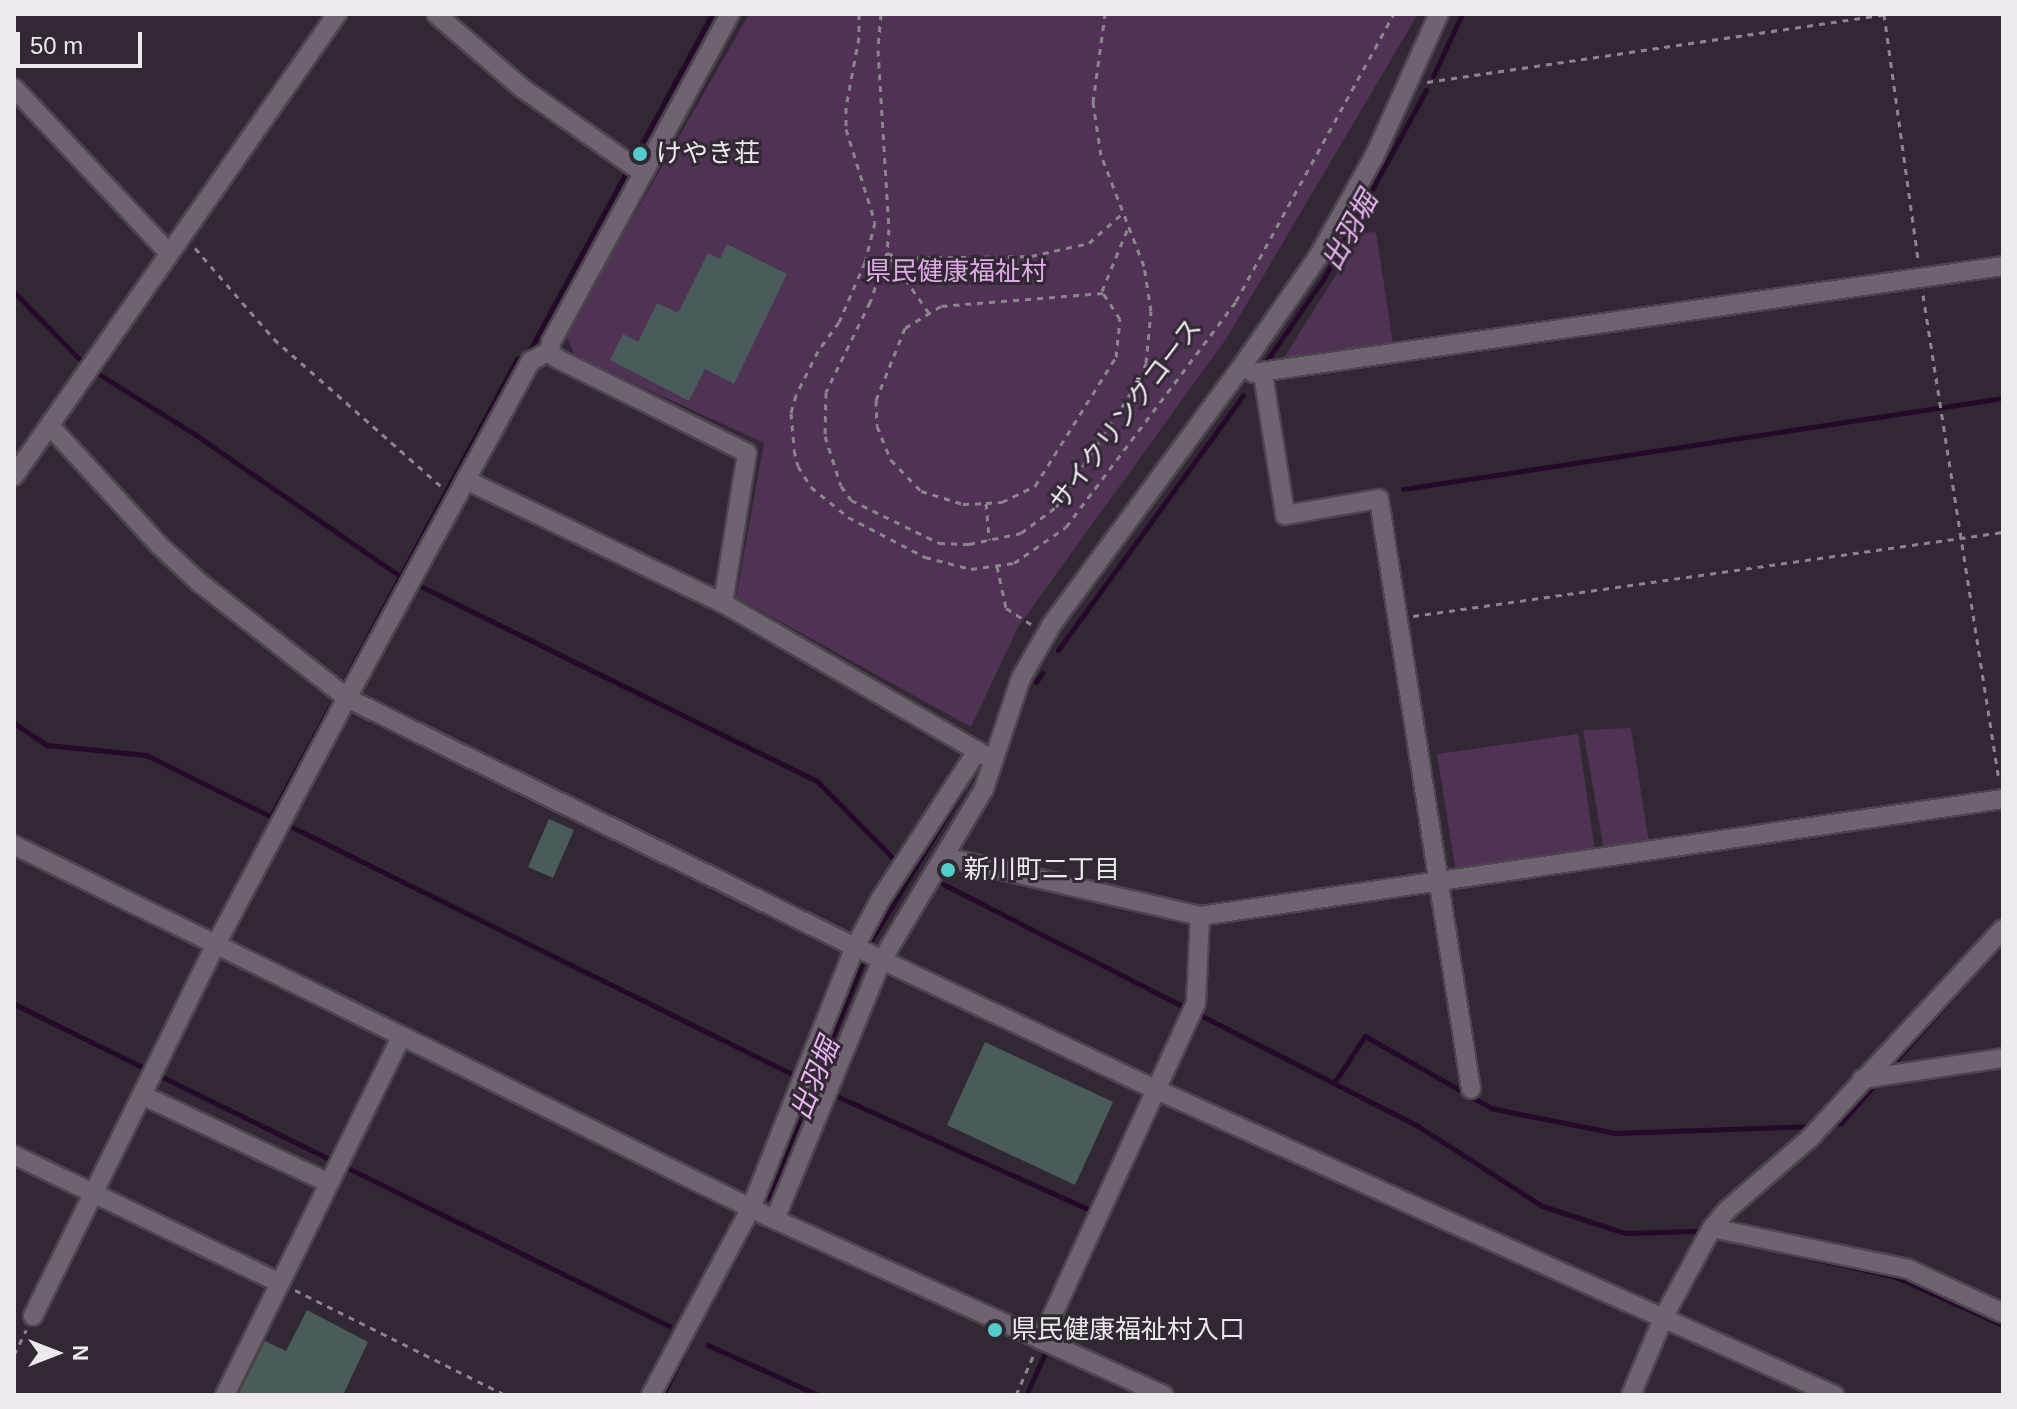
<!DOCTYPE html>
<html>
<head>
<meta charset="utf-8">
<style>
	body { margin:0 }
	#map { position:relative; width:2017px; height:1409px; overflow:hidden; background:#312833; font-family:Helvetica,"Noto Sans JP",sans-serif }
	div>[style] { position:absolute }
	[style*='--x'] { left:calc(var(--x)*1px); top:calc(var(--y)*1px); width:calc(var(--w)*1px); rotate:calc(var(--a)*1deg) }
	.green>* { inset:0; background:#4f3254 }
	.stream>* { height:5px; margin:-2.5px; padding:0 2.5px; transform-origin:2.5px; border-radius:2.5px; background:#25092a }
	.building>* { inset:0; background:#495b5a }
	.path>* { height:3px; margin-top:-1.5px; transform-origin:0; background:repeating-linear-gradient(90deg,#8c858e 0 6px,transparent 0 12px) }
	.roads { filter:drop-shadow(2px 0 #4c454d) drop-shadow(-2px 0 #4c454d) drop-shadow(0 2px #4c454d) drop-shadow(0 -2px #4c454d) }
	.minor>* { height:18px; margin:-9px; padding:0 9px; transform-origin:9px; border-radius:9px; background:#6e6470 }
	.dots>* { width:22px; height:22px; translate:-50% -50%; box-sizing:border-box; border:4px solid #312833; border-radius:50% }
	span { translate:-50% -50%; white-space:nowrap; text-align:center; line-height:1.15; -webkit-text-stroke:6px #312833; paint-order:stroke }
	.poi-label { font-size:26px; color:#eee8ef }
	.left { translate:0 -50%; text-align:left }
	.park-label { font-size:26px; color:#dfaae7 }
	.street-label { font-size:26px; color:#eee8ef }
	.water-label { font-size:28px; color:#eab5f3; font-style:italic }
	.frame { position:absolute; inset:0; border:16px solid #eee8ef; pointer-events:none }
	.north { position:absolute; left:16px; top:1313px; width:80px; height:80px; -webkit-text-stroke:6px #312833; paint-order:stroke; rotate:90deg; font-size:22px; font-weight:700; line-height:32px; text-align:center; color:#eee8ef }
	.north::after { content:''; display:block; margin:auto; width:28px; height:36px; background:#eee8ef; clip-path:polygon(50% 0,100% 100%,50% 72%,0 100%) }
	.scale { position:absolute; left:16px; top:32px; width:126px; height:36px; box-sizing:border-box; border:4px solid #eee8ef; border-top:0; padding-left:10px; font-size:24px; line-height:28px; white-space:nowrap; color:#eee8ef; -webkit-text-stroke:6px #312833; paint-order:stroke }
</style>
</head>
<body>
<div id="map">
	<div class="green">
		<div style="clip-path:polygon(749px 14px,1418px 14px,1226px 339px,1018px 627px,971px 727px,736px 597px,764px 443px,575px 356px,566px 335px)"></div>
		<div style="clip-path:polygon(1376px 232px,1394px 350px,1279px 366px,1362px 233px)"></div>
		<div style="clip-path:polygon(1631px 728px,1649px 843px,1604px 850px,1583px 730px)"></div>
		<div style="clip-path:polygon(1578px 734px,1595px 851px,1456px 873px,1437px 754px)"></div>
	</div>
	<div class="stream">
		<div style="--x:1433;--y:76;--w:68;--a:-64.9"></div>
		<div style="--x:14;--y:292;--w:103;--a:45.8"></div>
		<div style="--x:1263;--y:366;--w:107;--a:-55.3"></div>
		<div style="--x:1324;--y:278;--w:214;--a:-61.5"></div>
		<div style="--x:94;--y:371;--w:120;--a:32.1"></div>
		<div style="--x:196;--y:435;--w:246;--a:34.7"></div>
		<div style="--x:398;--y:575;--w:467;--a:26.2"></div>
		<div style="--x:817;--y:781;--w:108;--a:45.4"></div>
		<div style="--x:1403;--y:489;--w:607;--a:-8.62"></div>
		<div style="--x:1058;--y:650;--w:315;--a:-54"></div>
		<div style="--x:1036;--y:682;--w:11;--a:-56"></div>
		<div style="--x:341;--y:687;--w:372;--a:-61.8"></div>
		<div style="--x:517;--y:359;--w:11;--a:-22"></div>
		<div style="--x:527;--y:355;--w:388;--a:-61.5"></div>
		<div style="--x:14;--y:723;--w:40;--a:34"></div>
		<div style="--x:47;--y:745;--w:100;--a:5.8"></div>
		<div style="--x:146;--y:755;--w:727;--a:26.28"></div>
		<div style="--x:271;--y:816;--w:136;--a:-61.6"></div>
		<div style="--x:943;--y:884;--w:533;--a:27"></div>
		<div style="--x:1418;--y:1126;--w:148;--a:32.8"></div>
		<div style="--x:1542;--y:1206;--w:87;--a:18"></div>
		<div style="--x:1625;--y:1233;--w:71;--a:-1.6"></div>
		<div style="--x:1696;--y:1231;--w:9;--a:18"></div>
		<div style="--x:869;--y:944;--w:181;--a:-58.8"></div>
		<div style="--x:14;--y:1004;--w:730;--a:26.18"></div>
		<div style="--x:1889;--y:1068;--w:114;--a:-48.2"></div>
		<div style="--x:1334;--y:1083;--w:56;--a:-56.6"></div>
		<div style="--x:1365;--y:1036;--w:145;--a:29.7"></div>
		<div style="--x:1491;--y:1108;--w:35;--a:12"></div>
		<div style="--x:1525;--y:1115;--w:92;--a:11.3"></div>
		<div style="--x:1615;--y:1133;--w:197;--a:-2"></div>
		<div style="--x:832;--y:1094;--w:290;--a:24.2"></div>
		<div style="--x:1830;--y:1124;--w:11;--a:-5"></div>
		<div style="--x:1841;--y:1123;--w:55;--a:-48.7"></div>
		<div style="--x:768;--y:1198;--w:255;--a:-68.2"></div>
		<div style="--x:1785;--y:1252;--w:114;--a:12.7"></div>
		<div style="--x:1896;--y:1277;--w:117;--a:24.2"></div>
		<div style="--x:708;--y:1345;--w:121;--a:24.4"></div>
		<div style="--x:663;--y:1395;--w:46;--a:-64"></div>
		<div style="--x:1026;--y:1395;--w:51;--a:-65.5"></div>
	</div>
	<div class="building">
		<div style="clip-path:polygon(727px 244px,787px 274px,734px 384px,705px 369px,689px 401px,610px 360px,623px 334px,638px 342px,657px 303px,678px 313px,708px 253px,720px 259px)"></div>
		<div style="clip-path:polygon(549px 819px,574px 830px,553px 878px,528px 867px)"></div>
		<div style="clip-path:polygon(985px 1042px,1113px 1102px,1075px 1185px,947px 1125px)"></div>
		<div style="clip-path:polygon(307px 1310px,368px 1342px,343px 1395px,238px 1395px,265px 1341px,286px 1351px)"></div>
	</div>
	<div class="path">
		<div style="--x:859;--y:14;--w:23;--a:90"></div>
		<div style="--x:859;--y:37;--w:71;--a:100.5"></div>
		<div style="--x:846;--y:107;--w:22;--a:90"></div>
		<div style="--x:846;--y:129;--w:97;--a:72.7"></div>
		<div style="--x:875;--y:222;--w:41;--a:104"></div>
		<div style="--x:865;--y:262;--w:65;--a:113.4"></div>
		<div style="--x:839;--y:322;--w:36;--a:126"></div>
		<div style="--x:818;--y:351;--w:49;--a:116.6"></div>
		<div style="--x:796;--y:395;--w:19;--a:106"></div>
		<div style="--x:791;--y:413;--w:37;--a:85"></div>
		<div style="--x:794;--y:450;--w:16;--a:76"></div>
		<div style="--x:798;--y:466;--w:25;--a:58"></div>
		<div style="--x:811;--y:487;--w:48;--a:39"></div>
		<div style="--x:848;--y:517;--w:87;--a:27.5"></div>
		<div style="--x:925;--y:557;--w:48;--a:14.6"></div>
		<div style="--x:971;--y:569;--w:43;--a:-7.9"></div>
		<div style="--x:1014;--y:563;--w:63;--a:-34.7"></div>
		<div style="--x:1066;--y:527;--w:283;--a:-53"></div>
		<div style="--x:1236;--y:301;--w:328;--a:-61.2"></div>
		<div style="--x:881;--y:14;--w:36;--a:95"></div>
		<div style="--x:878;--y:50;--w:179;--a:86.5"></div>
		<div style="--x:889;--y:229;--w:24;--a:95"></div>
		<div style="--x:887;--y:253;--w:52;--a:109.1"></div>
		<div style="--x:870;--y:302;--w:100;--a:116.1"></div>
		<div style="--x:826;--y:392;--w:44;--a:91.3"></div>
		<div style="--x:825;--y:436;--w:52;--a:72.3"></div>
		<div style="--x:841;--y:486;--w:17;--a:54"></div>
		<div style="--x:851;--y:500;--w:98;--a:26"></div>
		<div style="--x:939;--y:543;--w:30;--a:2"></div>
		<div style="--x:969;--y:544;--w:53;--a:-11.9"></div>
		<div style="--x:1021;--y:533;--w:44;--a:-36.6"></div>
		<div style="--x:1056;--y:507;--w:153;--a:-56.7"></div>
		<div style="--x:1140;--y:379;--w:17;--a:-69"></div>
		<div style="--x:1146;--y:363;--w:52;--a:-84.5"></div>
		<div style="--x:1151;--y:311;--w:46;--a:-98.8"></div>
		<div style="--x:1144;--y:266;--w:119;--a:-111.2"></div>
		<div style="--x:1101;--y:155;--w:54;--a:-98.6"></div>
		<div style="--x:1093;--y:102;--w:89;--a:-82.2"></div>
		<div style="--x:1884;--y:14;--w:248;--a:82.1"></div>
		<div style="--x:1427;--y:82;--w:464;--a:-8.4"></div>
		<div style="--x:195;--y:248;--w:121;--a:49"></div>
		<div style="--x:274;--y:339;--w:224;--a:41.4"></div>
		<div style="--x:1102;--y:291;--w:68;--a:-67.6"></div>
		<div style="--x:1923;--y:295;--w:492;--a:81.1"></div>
		<div style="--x:929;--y:313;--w:73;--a:-125"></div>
		<div style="--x:887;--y:253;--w:14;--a:21"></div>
		<div style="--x:900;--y:258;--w:131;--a:-0.9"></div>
		<div style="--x:1031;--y:256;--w:59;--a:-12.6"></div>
		<div style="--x:1089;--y:243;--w:45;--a:-41.4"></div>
		<div style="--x:986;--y:503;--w:16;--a:-4"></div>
		<div style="--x:1002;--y:502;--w:37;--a:-26"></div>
		<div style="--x:1035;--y:486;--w:152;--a:-57.9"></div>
		<div style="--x:1116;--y:357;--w:38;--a:-84"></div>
		<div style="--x:1120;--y:319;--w:31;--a:-123"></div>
		<div style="--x:1103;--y:293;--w:163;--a:175.4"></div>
		<div style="--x:941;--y:306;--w:42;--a:148.6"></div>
		<div style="--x:905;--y:328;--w:78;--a:111.9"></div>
		<div style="--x:876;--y:400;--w:26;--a:88"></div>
		<div style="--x:877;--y:426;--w:37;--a:68"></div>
		<div style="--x:891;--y:460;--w:43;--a:45.9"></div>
		<div style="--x:921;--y:491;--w:44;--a:17.2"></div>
		<div style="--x:963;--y:504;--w:23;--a:-2"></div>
		<div style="--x:986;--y:503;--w:37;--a:85"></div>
		<div style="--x:997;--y:566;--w:43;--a:77.9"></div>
		<div style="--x:1006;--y:608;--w:30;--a:33"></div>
		<div style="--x:1413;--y:616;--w:596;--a:-8.1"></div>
		<div style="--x:295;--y:1290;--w:236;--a:26.5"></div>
		<div style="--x:14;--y:1355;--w:28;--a:-64"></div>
		<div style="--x:1016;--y:1395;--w:45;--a:-66.3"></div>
	</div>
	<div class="roads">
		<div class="minor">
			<div style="--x:436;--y:14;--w:113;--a:40.7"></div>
			<div style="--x:522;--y:88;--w:148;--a:35.1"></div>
			<div style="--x:730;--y:14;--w:374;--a:118.6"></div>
			<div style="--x:551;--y:342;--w:9;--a:96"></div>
			<div style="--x:550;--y:351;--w:9;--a:49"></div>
			<div style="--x:556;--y:358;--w:213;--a:26.4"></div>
			<div style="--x:747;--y:453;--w:152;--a:99.1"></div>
			<div style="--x:723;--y:603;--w:312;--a:30.2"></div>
			<div style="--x:14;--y:88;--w:225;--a:46.8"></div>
			<div style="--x:1253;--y:373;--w:758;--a:-8.12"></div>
			<div style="--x:1263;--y:374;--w:143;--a:81.1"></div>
			<div style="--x:1285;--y:515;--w:95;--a:-9.7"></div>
			<div style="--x:1379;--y:499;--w:597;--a:81.14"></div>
			<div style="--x:50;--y:426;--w:160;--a:47.5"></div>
			<div style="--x:158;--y:544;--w:57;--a:42.9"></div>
			<div style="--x:200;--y:583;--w:187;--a:38"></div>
			<div style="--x:347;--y:698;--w:596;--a:26.09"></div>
			<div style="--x:882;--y:960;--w:304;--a:25.3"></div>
			<div style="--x:1157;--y:1090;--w:743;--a:24.25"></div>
			<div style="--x:14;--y:476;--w:564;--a:-55.04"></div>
			<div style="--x:466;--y:480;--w:285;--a:25.6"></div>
			<div style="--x:14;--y:845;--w:839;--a:26.23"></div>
			<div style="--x:767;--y:1216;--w:435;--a:24.3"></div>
			<div style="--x:945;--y:857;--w:262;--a:13"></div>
			<div style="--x:1200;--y:916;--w:811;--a:-8.29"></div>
			<div style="--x:1862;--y:1079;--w:143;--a:-8.5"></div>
			<div style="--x:142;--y:1095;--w:204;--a:25.2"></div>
			<div style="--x:14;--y:1155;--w:293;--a:25.7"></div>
			<div style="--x:775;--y:1219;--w:280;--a:-67.6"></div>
			<div style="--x:882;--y:960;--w:199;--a:-59.2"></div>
			<div style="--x:984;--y:789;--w:117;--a:-71.6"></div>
			<div style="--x:1021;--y:678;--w:62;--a:-60.1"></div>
			<div style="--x:1052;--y:624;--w:313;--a:-53.6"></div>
			<div style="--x:1238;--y:372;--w:140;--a:-55.2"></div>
			<div style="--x:1318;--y:257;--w:115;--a:-60.8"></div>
			<div style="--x:1374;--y:157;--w:157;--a:-65.6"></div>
			<div style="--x:1712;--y:1228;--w:200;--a:11.8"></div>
			<div style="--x:1908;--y:1269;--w:105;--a:24.9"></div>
			<div style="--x:33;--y:1316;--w:412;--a:-63.8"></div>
			<div style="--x:215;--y:946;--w:281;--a:-62"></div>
			<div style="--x:347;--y:698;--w:384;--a:-61.4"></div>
			<div style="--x:531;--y:361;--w:21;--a:-28"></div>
			<div style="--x:1041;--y:1340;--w:371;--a:-65.3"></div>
			<div style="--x:1196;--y:1003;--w:87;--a:-87.4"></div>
			<div style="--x:225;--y:1395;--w:400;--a:-63.8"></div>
			<div style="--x:651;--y:1395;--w:212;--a:-61.9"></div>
			<div style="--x:751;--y:1208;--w:281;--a:-68.3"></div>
			<div style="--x:855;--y:947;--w:53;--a:-62"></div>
			<div style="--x:880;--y:900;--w:178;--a:-56.9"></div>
			<div style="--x:1631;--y:1395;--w:86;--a:-67.3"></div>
			<div style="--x:1664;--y:1316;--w:100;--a:-61.4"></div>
			<div style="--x:1712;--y:1228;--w:23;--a:-50"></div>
			<div style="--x:1727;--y:1210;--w:110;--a:-40.9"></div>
			<div style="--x:1810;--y:1138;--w:284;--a:-47.3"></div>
		</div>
	</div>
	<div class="dots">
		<div style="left:640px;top:154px;background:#53cdca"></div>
		<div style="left:948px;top:870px;background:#53cdca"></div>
		<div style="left:995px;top:1330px;background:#53cdca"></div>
	</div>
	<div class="poi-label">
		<span class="left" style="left:656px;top:154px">けやき荘</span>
		<span class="left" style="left:964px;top:870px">新川町二丁目</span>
		<span class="left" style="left:1011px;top:1330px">県民健康福祉村入口</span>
	</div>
	<div class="park-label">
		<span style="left:956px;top:272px">県民健康福祉村</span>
	</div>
	<div class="street-label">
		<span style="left:1126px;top:415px;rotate:-53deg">サイクリングコース</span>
	</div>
	<div class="water-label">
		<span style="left:1350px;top:231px;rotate:-61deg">出羽堀</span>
		<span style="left:815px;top:1079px;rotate:-68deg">出羽堀</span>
	</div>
	<div class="frame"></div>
	<div class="north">N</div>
	<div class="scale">50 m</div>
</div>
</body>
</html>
